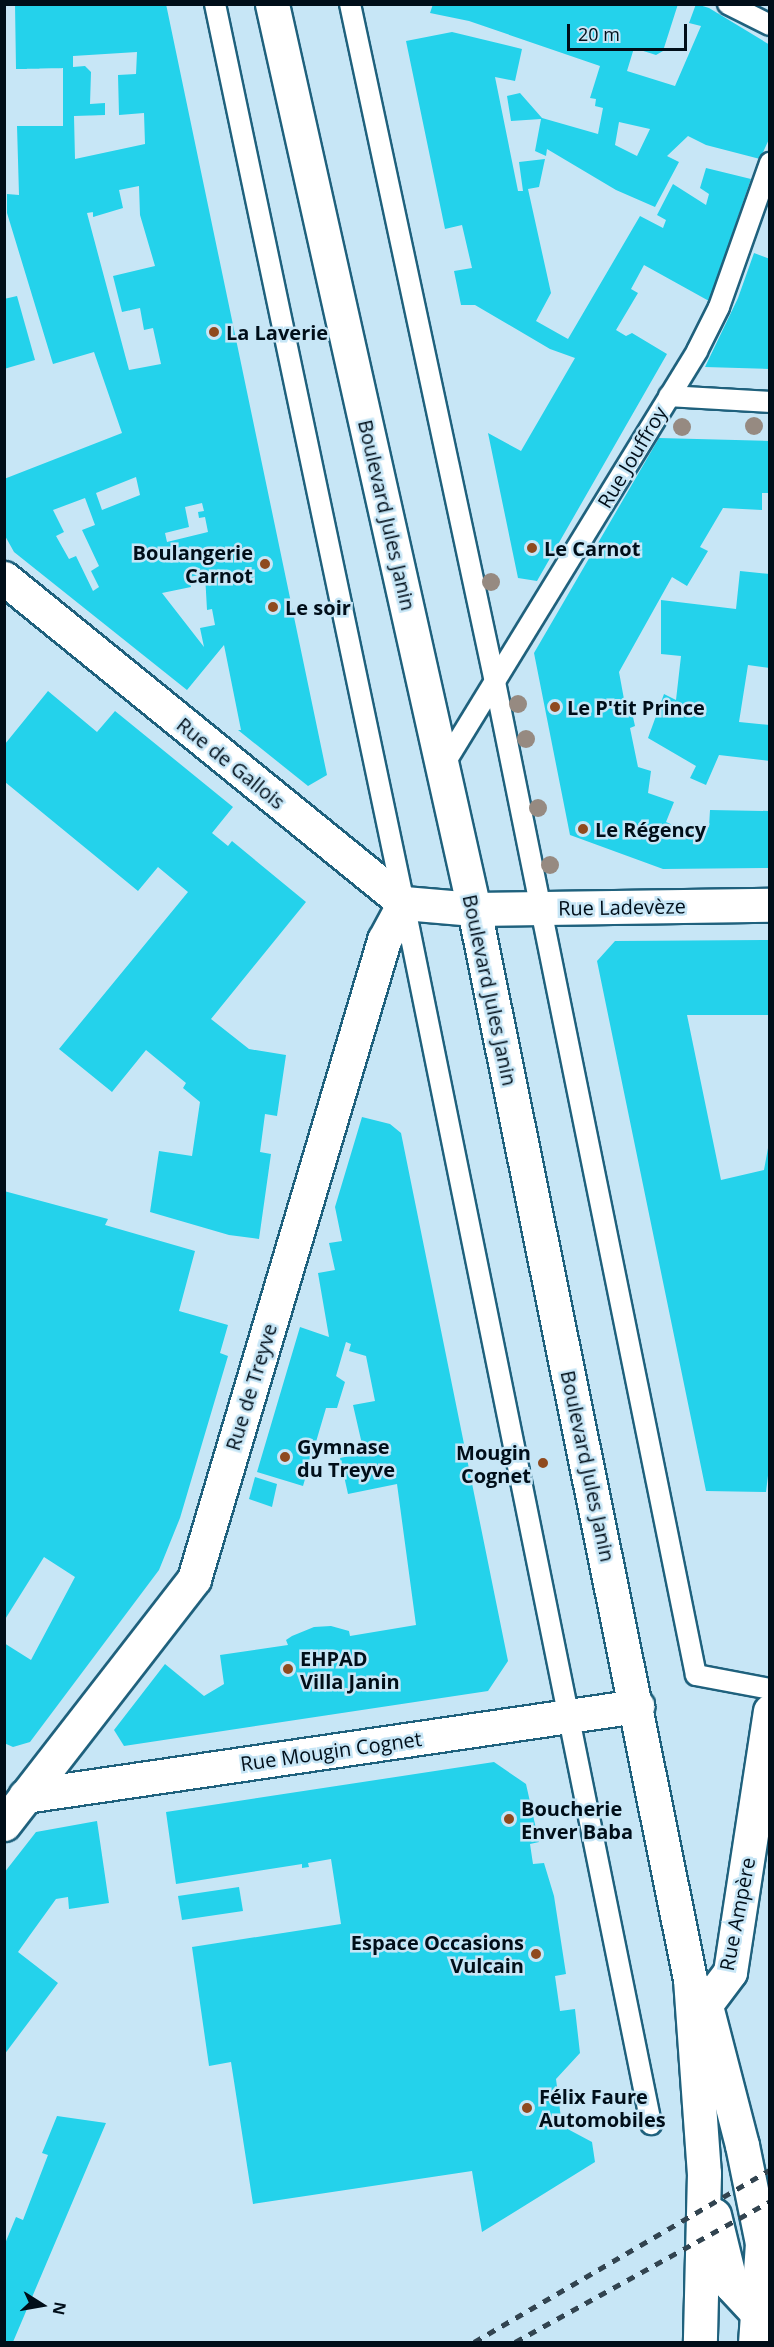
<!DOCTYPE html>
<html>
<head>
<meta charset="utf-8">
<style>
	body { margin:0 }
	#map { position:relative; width:774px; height:2347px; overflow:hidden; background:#c7e6f6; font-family:"Open Sans",sans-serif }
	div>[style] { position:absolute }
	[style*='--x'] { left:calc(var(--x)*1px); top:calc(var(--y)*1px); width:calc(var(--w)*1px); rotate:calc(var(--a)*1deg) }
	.building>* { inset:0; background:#24d2eb }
	.roads { filter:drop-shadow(2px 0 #1f617d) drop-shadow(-2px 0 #1f617d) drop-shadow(0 2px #1f617d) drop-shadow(0 -2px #1f617d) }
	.lane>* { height:20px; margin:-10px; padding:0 10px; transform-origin:10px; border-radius:10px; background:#fff }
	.street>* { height:33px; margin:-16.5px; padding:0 16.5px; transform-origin:16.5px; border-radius:16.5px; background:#fff }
	.secondary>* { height:33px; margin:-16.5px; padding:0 16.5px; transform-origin:16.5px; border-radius:16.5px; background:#fff }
	.rail>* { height:4.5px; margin-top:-2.25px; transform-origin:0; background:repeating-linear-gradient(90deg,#324450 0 8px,transparent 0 16px) }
	.trees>* { width:18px; height:18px; margin:-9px; border-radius:50%; background:#968a81 }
	.dots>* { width:16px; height:16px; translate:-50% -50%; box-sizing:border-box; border:3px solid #c7e6f6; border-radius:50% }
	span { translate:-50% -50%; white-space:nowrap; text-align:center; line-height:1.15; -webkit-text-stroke:5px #c7e6f6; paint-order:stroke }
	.poi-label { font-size:20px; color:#000e19; font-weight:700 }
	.left { translate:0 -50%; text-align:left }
	.right { translate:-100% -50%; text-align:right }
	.street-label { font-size:20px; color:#000e19 }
	.frame { position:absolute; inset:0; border:6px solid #000e19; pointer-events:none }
	.north { position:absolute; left:12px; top:2275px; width:60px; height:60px; -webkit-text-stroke:4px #c7e6f6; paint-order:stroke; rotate:101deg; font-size:16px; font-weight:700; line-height:24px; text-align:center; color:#000e19 }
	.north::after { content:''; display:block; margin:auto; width:21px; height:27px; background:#000e19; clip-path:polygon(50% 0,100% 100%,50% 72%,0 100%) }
	.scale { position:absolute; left:567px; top:24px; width:120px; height:27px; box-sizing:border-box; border:3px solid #000e19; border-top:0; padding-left:8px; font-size:18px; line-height:21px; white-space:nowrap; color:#000e19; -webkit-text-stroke:4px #c7e6f6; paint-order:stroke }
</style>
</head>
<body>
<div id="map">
	<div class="building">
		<div style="clip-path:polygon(evenodd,15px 4px,166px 4px,327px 775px,308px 786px,238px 730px,241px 730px,224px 645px,187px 690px,14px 552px,4px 534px,4px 479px,122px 433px,94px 352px,53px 364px,7px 213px,7px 194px,19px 195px,17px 126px,63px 126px,63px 68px,16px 69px,15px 4px,137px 52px,136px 74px,118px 75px,119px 115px,144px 113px,145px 144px,75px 159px,74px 116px,105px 115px,105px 103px,90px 104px,91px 72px,85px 66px,73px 67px,73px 56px,137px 52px,15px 4px,139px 186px,140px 215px,155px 266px,113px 276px,122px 312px,140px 308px,144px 330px,153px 328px,161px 364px,129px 370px,87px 213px,93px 212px,93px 217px,123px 208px,119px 190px,139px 186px,15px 4px,136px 477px,140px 495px,102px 510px,96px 493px,136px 477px,15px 4px,85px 498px,95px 525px,82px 530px,99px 566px,91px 571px,99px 587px,93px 591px,76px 556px,69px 559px,56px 536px,64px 532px,53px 510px,85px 498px,15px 4px,202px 503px,204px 511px,198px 512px,199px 518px,205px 517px,208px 532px,167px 542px,165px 533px,189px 527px,185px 507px,202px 503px,15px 4px,205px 574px,207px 610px,212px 609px,215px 625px,200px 628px,204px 647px,162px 593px,191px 587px,189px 577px,205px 574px)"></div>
		<div style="clip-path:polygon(evenodd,433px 4px,678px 4px,663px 51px,656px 55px,634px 48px,627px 71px,675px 86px,701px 26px,689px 23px,696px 4px,709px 8px,770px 45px,770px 137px,760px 159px,706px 145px,688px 136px,667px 156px,679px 162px,655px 207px,616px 190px,547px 149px,546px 156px,535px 151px,541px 119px,511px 121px,507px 96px,520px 93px,542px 118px,598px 134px,603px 108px,595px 106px,596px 99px,590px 98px,600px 66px,469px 21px,430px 13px,433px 4px,619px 122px,650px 129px,637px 156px,615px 145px,619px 122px)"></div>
		<div style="clip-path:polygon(452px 32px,522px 49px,515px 81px,495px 77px,518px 191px,523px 191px,519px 162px,545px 159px,539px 187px,528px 189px,551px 293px,536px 321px,568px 339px,640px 216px,663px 228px,666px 220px,657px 215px,673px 184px,706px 205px,709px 194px,700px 188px,706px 168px,751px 179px,709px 301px,644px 265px,631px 289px,638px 293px,616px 330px,626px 336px,632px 333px,667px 354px,537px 581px,518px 578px,488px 433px,521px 451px,575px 358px,550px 349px,475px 305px,461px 305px,454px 271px,472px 268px,462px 225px,445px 229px,406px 41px)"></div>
		<div style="clip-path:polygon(754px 253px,770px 259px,770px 369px,705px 367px,738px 298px)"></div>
		<div style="clip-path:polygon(17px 296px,35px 360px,4px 369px,4px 299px)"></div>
		<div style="clip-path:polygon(659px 438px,770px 441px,770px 493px,762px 493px,762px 510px,723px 508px,700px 547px,708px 551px,687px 586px,672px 577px,619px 672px,626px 710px,631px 708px,635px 726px,630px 728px,638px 767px,651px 771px,648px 793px,674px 802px,666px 822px,680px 828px,709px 827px,710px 810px,770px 811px,770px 868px,663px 869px,570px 835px,534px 653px)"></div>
		<div style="clip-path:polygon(740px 571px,770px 574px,770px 668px,748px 665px,739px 722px,770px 725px,770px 761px,719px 755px,706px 785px,690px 778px,696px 766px,648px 738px,664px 694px,676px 700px,681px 656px,661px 654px,661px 600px,736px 609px)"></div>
		<div style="clip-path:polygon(48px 691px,97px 732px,115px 711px,233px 807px,212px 833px,228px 846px,232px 841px,306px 902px,211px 1019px,249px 1049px,286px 1055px,277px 1116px,265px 1114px,260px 1152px,271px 1154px,259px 1239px,229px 1235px,150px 1212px,159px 1151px,192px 1156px,200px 1102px,183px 1088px,186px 1083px,146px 1050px,112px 1092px,59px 1049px,188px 892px,158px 867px,138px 891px,5px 782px,5px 744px)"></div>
		<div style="clip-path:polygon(770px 940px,770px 1015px,687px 1015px,721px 1180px,764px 1170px,770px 1137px,770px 1459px,766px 1492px,706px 1491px,597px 961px,615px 941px)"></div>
		<div style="clip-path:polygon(362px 1117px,390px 1124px,401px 1133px,508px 1661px,488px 1691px,124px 1746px,114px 1730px,165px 1664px,204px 1696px,224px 1684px,220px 1655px,288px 1645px,286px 1640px,292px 1636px,314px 1627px,331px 1626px,349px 1631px,350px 1636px,416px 1625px,397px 1484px,348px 1494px,340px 1458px,364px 1453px,353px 1405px,375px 1401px,366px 1356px,349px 1351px,351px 1344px,346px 1342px,336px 1376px,345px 1382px,337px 1408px,326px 1408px,303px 1486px,257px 1472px,300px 1327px,329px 1337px,318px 1273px,335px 1270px,329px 1243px,342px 1241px,335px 1207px)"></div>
		<div style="clip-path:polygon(4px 1191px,108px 1219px,105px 1225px,195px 1251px,179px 1311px,228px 1325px,220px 1353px,228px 1356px,180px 1518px,159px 1570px,30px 1742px,13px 1747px,4px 1743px,4px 1643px,31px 1660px,75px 1577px,44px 1557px,4px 1621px)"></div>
		<div style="clip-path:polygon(255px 1477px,277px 1484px,272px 1507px,249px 1499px)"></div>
		<div style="clip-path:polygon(494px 1762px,526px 1784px,539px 1842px,530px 1844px,533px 1864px,544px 1863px,554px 1896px,566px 1974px,555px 1976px,560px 2011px,575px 2009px,580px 2053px,556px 2079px,562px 2126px,592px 2142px,595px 2162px,482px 2232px,472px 2171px,253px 2204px,231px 2062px,209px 2066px,192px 1947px,341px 1924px,331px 1859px,308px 1863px,309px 1867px,302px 1868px,302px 1864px,176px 1884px,166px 1812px)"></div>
		<div style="clip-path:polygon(97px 1821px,109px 1903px,69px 1909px,68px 1897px,56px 1899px,30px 1935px,18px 1952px,58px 1983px,4px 2055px,4px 1873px,36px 1832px)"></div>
		<div style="clip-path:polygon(239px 1887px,243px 1911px,182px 1920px,178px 1896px)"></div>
		<div style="clip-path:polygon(57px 2116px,106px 2123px,13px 2342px,4px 2342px,4px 2246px,16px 2217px,23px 2220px,48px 2155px,42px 2153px)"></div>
	</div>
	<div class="roads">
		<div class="lane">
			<div style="--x:215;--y:4;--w:919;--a:78.13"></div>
			<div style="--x:404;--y:903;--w:1246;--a:78.56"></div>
			<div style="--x:350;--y:4;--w:693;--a:77.93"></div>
			<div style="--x:495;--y:682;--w:1013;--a:78.56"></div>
			<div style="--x:696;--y:1675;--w:75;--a:10.7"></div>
			<div style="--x:728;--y:4;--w:47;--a:26.6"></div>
			<div style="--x:669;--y:396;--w:101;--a:3.4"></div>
			<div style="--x:443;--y:766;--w:487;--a:-58.5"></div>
			<div style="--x:697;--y:351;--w:49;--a:-63.4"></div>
			<div style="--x:719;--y:307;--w:153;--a:-70.5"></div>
		</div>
		<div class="street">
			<div style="--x:4;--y:578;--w:515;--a:39.09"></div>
			<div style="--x:404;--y:903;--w:70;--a:4.9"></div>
			<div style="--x:474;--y:909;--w:296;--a:-0.8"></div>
			<div style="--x:25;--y:1796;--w:619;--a:-8.37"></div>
			<div style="--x:4;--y:1824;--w:310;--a:-52.2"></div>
			<div style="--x:194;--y:1579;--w:667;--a:-73.44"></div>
			<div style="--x:384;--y:940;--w:42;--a:-61.6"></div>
			<div style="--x:706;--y:2004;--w:40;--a:-53"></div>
			<div style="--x:730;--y:1972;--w:264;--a:-81.3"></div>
		</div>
		<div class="secondary">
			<div style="--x:272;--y:4;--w:927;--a:77.42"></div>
			<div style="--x:474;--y:909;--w:1092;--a:78.59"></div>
			<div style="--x:690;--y:1979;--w:195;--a:85.9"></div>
			<div style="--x:704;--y:2173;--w:169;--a:91.4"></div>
			<div style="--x:706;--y:2006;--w:144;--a:75.5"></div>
			<div style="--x:742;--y:2145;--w:100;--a:78.5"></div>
			<div style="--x:762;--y:2243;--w:99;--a:94"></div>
			<div style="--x:714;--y:2215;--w:72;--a:76.3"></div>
			<div style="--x:731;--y:2285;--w:40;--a:47"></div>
			<div style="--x:758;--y:2314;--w:12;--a:9"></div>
		</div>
	</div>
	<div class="rail">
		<div style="--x:474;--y:2342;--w:342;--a:-30.2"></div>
		<div style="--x:515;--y:2342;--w:291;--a:-28.9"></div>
	</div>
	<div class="trees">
		<div style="left:754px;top:426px"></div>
		<div style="left:682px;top:427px"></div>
		<div style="left:491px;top:582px"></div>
		<div style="left:518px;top:704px"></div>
		<div style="left:526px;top:739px"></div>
		<div style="left:538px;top:808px"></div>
		<div style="left:550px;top:865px"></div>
	</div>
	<div class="dots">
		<div style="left:214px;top:332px;background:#8f4a1e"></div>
		<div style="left:532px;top:548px;background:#8f4a1e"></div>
		<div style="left:265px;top:564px;background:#8f4a1e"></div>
		<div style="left:273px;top:607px;background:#8f4a1e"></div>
		<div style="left:555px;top:707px;background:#8f4a1e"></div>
		<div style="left:583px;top:829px;background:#8f4a1e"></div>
		<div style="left:285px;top:1457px;background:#8f4a1e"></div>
		<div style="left:543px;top:1463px;background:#8f4a1e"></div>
		<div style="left:288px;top:1669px;background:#8f4a1e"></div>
		<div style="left:509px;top:1819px;background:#8f4a1e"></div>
		<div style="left:536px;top:1954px;background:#8f4a1e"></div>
		<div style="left:527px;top:2108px;background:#8f4a1e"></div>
	</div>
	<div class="poi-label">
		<span class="left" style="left:226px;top:332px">La Laverie</span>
		<span class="left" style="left:544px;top:548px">Le Carnot</span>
		<span class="right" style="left:253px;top:564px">Boulangerie<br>Carnot</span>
		<span class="left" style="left:285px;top:607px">Le soir</span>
		<span class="left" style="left:567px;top:707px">Le P'tit Prince</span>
		<span class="left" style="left:595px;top:829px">Le Régency</span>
		<span class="left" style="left:297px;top:1458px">Gymnase<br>du Treyve</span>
		<span class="right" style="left:531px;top:1464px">Mougin<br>Cognet</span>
		<span class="left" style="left:300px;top:1670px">EHPAD<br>Villa Janin</span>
		<span class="left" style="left:521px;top:1820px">Boucherie<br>Enver Baba</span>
		<span class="right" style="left:524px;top:1954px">Espace Occasions<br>Vulcain</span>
		<span class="left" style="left:539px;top:2108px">Félix Faure<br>Automobiles</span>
	</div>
	<div class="street-label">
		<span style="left:632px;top:457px;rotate:-59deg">Rue Jouffroy</span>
		<span style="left:387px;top:515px;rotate:77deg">Boulevard Jules Janin</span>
		<span style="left:231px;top:763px;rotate:39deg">Rue de Gallois</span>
		<span style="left:622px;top:907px;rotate:-1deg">Rue Ladevèze</span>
		<span style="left:490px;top:990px;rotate:78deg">Boulevard Jules Janin</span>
		<span style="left:251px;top:1387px;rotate:-73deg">Rue de Treyve</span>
		<span style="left:588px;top:1466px;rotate:78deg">Boulevard Jules Janin</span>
		<span style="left:331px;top:1751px;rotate:-8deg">Rue Mougin Cognet</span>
		<span style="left:737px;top:1914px;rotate:-79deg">Rue Ampère</span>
	</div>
	<div class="frame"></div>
	<div class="north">N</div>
	<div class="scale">20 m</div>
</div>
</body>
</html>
